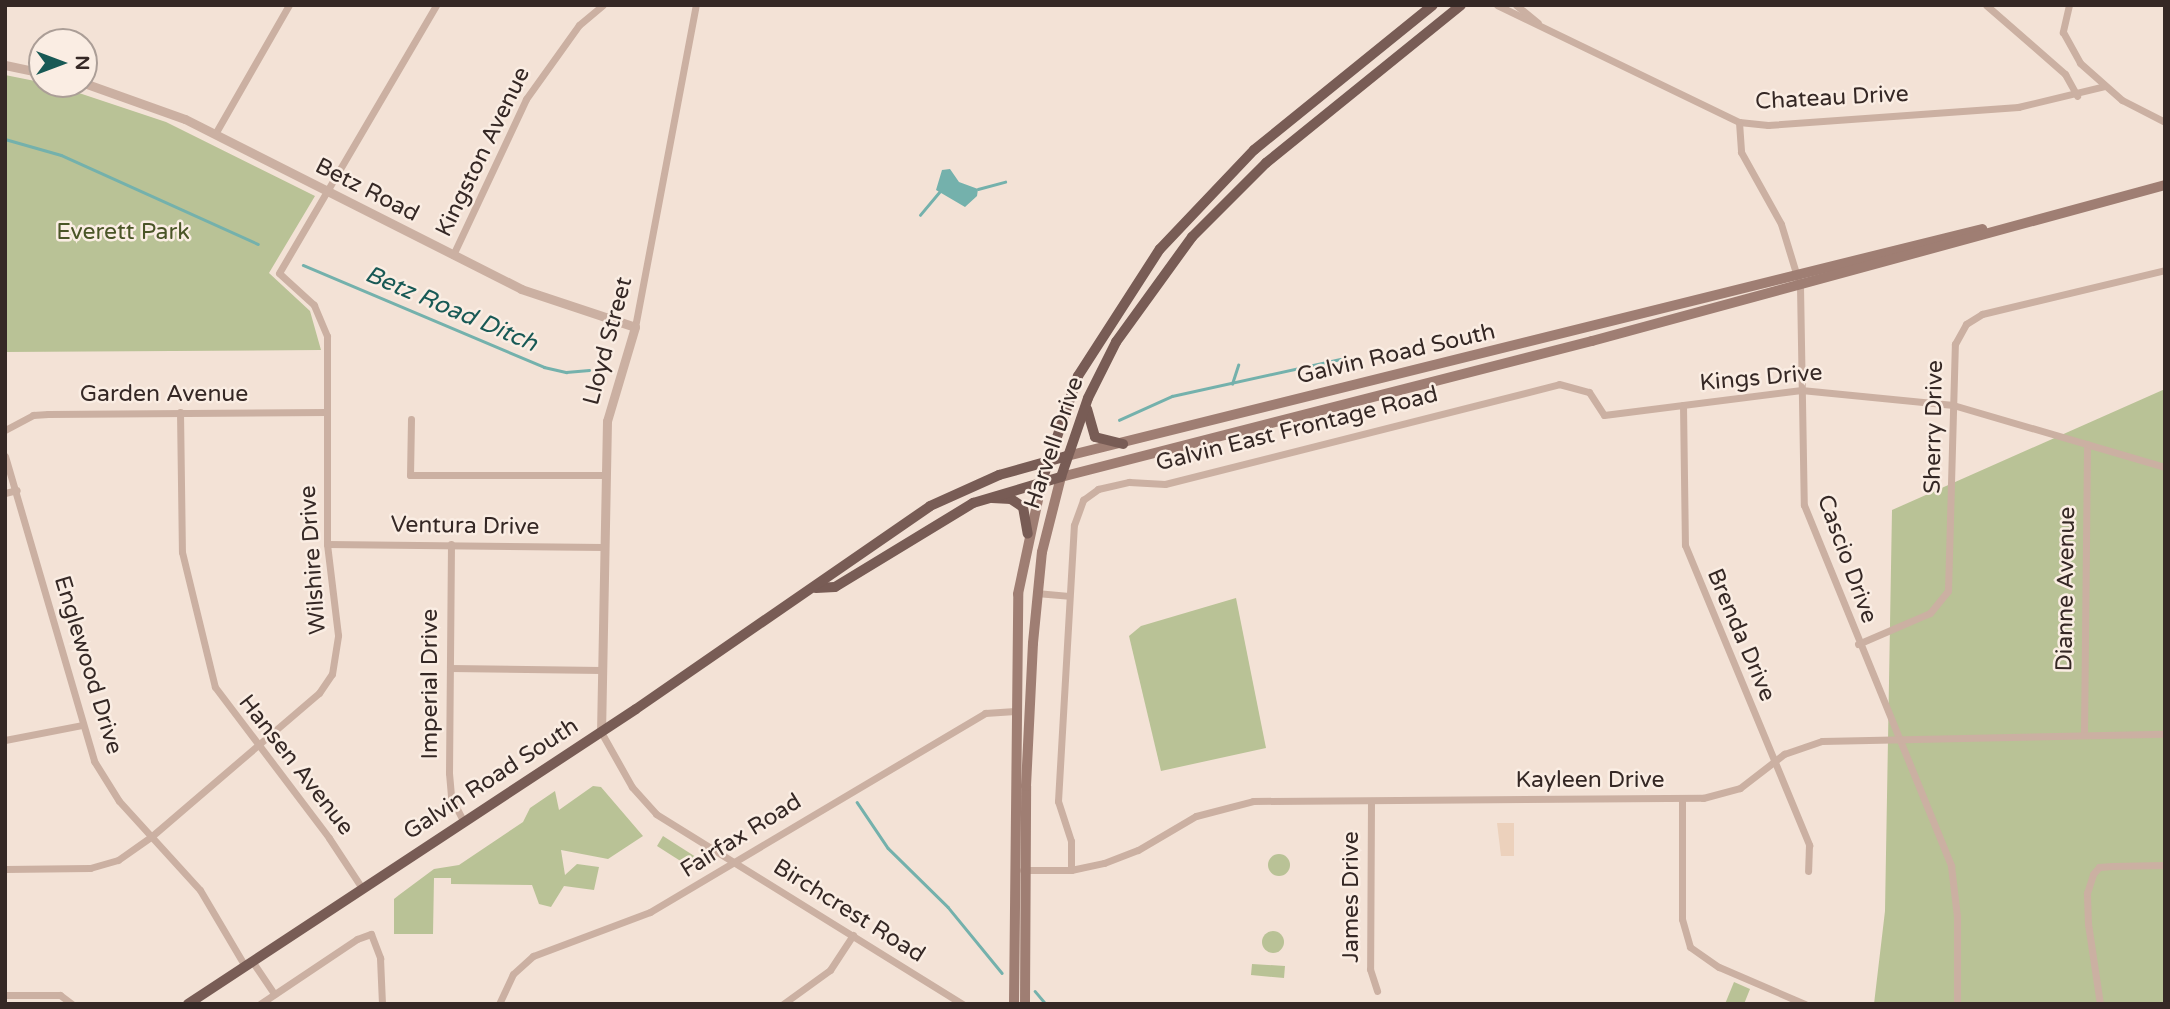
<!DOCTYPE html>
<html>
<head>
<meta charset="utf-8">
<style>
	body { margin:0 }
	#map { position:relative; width:2170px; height:1009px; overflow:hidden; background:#f3e2d6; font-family:"Varela Round",sans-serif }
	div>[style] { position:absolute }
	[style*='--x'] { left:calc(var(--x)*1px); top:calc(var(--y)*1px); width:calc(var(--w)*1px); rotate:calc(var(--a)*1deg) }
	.green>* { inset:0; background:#b9c296 }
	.round { border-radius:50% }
	.plaza>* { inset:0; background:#ecd1bc }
	.water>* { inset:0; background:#74b1ac }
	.stream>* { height:2.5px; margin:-1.25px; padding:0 1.25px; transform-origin:1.25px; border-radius:1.25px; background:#74b1ac }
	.minor>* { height:7px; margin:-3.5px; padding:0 3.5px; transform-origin:3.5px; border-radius:3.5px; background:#cbb0a2 }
	.tertiary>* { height:9px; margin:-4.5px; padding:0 4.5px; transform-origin:4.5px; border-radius:4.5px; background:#cbb0a2 }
	.secondary>* { height:10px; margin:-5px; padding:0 5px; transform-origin:5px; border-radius:5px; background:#9f7e73 }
	.primary>* { height:10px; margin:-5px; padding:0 5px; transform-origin:5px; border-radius:5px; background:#785c55 }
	span { translate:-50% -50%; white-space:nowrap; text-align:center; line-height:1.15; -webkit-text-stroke:5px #faede3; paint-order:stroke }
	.street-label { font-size:23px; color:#352825 }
	.park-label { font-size:23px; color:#4a5527 }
	.water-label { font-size:24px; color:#185955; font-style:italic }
	.frame { position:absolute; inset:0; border:7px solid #352825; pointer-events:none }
	.north { position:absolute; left:28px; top:28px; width:70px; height:70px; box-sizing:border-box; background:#faede3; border:2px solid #ab9e97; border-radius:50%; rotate:90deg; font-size:19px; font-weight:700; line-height:28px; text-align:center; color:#352825 }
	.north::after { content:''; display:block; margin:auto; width:24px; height:32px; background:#185955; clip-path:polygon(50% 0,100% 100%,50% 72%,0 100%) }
</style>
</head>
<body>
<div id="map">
	<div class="green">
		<div style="clip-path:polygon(5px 75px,55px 85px,166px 122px,315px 196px,269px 273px,310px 311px,321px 350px,5px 352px)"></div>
		<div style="clip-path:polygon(2165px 389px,2165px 1004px,1874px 1004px,1885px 911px,1892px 510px)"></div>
		<div style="clip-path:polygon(1236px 598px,1266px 748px,1161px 771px,1129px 636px,1141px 626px)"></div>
		<div style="clip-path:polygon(593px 786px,601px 787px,643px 836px,608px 859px,561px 850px,565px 875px,577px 864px,599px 867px,594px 890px,564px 886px,551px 907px,539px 904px,532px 885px,451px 884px,451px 878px,434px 878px,433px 934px,394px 934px,394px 899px,399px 895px,434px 869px,459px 865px,523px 822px,530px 808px,555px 791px,559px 810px)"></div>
		<div style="clip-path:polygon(663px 836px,699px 859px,693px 869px,657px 846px)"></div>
		<div class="round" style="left:1268px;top:854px;width:22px;height:22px"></div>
		<div class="round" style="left:1262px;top:931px;width:22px;height:22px"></div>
		<div style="clip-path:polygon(1252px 964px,1285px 966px,1284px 978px,1251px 975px)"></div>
		<div style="clip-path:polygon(1734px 982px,1750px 989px,1744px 1004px,1725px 1004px)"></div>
	</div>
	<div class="plaza">
		<div style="clip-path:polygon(1497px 823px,1514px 823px,1514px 856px,1501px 856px)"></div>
	</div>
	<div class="water">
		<div style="clip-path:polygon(950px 169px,959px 182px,978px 189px,977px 196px,965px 207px,936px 190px,942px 170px)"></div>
	</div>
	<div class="stream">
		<div style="--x:5;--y:139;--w:58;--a:15.9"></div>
		<div style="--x:61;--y:155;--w:216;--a:24.3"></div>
		<div style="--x:978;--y:189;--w:28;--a:-15"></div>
		<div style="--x:920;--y:215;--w:30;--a:-50"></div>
		<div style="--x:303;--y:265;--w:262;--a:22.9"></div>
		<div style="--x:544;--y:367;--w:23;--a:13"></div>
		<div style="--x:566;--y:372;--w:23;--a:-5"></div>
		<div style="--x:1329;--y:363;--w:10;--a:17"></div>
		<div style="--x:1232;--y:384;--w:20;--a:-72"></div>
		<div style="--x:1119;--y:420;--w:58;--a:-24.4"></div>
		<div style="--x:1172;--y:396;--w:172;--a:-12.4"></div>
		<div style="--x:857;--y:802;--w:55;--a:56"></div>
		<div style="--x:888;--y:848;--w:84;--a:44.5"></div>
		<div style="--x:948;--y:907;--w:85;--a:50.7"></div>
		<div style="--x:1035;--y:991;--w:17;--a:50"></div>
	</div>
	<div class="minor">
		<div style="--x:1497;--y:5;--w:269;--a:25.8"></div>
		<div style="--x:1739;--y:122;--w:29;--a:6"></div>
		<div style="--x:1768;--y:125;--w:251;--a:-4.1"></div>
		<div style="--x:2018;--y:107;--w:89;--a:-13.6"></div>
		<div style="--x:1516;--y:5;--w:28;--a:39"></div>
		<div style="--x:1986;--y:5;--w:105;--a:41.1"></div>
		<div style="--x:2065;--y:74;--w:25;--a:61"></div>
		<div style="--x:2069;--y:5;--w:28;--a:103"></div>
		<div style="--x:2063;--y:32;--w:35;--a:61"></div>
		<div style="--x:2080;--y:63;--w:56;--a:41.4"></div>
		<div style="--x:2122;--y:100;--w:48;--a:27.1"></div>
		<div style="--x:1739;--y:122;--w:30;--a:86"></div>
		<div style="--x:1741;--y:152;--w:82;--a:60.9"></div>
		<div style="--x:1781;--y:224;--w:65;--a:73"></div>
		<div style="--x:1800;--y:286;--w:219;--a:89"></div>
		<div style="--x:1804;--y:505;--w:390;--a:67.8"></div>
		<div style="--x:1951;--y:866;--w:50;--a:83.2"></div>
		<div style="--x:1957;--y:916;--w:88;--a:90"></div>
		<div style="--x:215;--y:134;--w:149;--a:-60.2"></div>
		<div style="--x:453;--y:255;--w:172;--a:-64.9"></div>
		<div style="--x:526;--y:99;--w:91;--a:-54.4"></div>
		<div style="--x:579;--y:25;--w:31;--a:-40"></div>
		<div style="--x:635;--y:327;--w:328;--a:-79.3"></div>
		<div style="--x:1683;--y:405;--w:140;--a:89.2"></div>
		<div style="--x:1685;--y:545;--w:325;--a:67.5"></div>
		<div style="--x:1809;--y:845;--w:26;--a:92"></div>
		<div style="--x:180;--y:412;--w:140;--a:89.2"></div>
		<div style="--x:182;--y:552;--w:139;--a:76.3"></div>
		<div style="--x:215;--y:687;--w:189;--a:52.9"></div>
		<div style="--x:329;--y:838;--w:60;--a:56.6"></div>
		<div style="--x:411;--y:419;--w:56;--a:91"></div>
		<div style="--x:410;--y:475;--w:196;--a:0"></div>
		<div style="--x:5;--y:430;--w:32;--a:-28"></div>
		<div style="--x:33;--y:415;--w:15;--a:-4"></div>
		<div style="--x:48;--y:414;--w:279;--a:-0.4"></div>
		<div style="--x:5;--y:456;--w:318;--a:73.7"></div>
		<div style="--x:94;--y:761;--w:47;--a:58"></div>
		<div style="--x:119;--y:801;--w:120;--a:47.7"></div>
		<div style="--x:200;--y:890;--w:88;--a:59.4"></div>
		<div style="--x:5;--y:493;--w:12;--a:-14"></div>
		<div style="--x:327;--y:544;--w:276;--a:0.6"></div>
		<div style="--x:451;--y:544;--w:229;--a:90.5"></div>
		<div style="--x:449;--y:773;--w:24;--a:85"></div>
		<div style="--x:451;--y:797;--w:28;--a:63"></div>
		<div style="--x:1036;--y:593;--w:33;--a:5"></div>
		<div style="--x:1858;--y:644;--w:78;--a:-23.3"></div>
		<div style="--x:1930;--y:613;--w:28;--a:-51"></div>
		<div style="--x:1948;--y:591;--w:247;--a:-88.4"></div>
		<div style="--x:1955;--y:344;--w:23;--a:-61"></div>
		<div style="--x:1966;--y:324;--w:19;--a:-32"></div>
		<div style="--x:1982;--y:314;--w:188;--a:-13.5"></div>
		<div style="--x:450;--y:668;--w:151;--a:0.8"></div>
		<div style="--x:601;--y:732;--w:63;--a:60.6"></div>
		<div style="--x:632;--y:787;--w:36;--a:48"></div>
		<div style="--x:656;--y:814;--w:361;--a:31.8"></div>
		<div style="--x:2084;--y:735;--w:291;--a:-89.4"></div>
		<div style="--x:5;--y:740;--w:78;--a:-11"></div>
		<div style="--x:1682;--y:799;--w:120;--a:90"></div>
		<div style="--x:1682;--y:919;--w:29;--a:74"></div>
		<div style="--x:1690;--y:947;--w:35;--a:35"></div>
		<div style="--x:1719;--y:967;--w:94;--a:23.3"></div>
		<div style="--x:1371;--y:801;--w:168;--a:90.3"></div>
		<div style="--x:1370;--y:969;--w:23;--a:72"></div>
		<div style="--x:5;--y:869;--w:85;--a:-0.7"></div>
		<div style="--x:90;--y:868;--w:29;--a:-16"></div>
		<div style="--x:118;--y:860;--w:42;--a:-35.2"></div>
		<div style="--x:152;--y:836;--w:220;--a:-40.6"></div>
		<div style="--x:319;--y:693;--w:23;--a:-56"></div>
		<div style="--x:332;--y:674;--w:39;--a:-81"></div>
		<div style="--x:338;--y:635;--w:92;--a:-96.9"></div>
		<div style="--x:327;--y:544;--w:208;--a:-90"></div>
		<div style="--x:327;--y:336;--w:34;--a:-113"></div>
		<div style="--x:314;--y:305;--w:47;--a:-137.6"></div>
		<div style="--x:279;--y:273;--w:311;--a:-59.6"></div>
		<div style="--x:1023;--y:870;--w:48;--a:0"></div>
		<div style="--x:1071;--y:870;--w:34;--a:-12"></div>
		<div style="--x:1104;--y:863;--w:36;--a:-21"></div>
		<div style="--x:1138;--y:850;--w:67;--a:-30.4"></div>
		<div style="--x:1196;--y:816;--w:59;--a:-14.7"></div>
		<div style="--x:1253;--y:801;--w:450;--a:-0.4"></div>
		<div style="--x:1703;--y:798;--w:38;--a:-15"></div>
		<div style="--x:1740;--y:788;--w:56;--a:-37.7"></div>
		<div style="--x:1784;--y:754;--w:40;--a:-18.9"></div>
		<div style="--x:1822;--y:741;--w:343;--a:-1.2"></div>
		<div style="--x:1071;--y:870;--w:29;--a:-90"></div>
		<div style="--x:1071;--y:841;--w:42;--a:-108"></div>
		<div style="--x:1058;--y:801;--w:276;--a:-86.7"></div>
		<div style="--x:1074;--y:525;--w:27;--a:-70"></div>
		<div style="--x:1083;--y:500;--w:19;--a:-36"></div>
		<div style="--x:1098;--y:489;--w:32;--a:-13"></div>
		<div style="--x:1129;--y:482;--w:36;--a:3"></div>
		<div style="--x:1165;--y:484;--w:406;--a:-14.2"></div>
		<div style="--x:1559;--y:384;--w:31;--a:15"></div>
		<div style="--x:1589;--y:392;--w:27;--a:57"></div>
		<div style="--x:1604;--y:415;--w:199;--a:-7.2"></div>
		<div style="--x:1801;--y:390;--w:153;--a:5.6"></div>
		<div style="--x:1953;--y:405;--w:221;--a:16.3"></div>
		<div style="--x:252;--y:961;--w:40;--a:56"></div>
		<div style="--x:5;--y:995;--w:55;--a:0"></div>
		<div style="--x:60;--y:995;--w:15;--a:37"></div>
		<div style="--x:260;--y:1004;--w:117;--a:-33.8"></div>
		<div style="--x:357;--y:939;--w:15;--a:-20"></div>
		<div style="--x:371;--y:934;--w:26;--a:69"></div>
		<div style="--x:380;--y:958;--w:46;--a:87.5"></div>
		<div style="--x:499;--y:1004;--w:33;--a:-65"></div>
		<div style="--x:513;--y:974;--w:27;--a:-42"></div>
		<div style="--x:533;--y:956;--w:125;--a:-20.6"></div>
		<div style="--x:650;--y:912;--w:390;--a:-30.7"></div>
		<div style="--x:985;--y:713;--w:30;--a:-4"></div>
		<div style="--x:783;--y:1004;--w:58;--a:-35.9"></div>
		<div style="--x:830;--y:970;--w:42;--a:-56.7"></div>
		<div style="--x:2100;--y:1004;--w:81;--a:-98.5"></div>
		<div style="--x:2088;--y:924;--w:31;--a:-92"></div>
		<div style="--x:2087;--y:893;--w:20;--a:-72"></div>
		<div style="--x:2093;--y:874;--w:9;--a:-49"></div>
		<div style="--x:2099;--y:867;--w:13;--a:-4"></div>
		<div style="--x:2112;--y:866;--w:53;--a:-1.1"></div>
	</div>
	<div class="tertiary">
		<div style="--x:5;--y:65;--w:38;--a:12"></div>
		<div style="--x:84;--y:83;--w:107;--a:19.6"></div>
		<div style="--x:185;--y:119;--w:377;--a:26.8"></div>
		<div style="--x:521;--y:289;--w:120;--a:18.4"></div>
		<div style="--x:635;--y:327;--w:98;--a:106.6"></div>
		<div style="--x:607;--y:421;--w:311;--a:91.1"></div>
	</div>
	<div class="secondary">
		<div style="--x:1067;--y:456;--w:943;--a:-13.93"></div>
		<div style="--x:1014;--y:1004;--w:410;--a:-89.4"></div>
		<div style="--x:1018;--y:594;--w:116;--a:-78"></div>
		<div style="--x:1025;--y:1004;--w:218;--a:-89.7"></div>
		<div style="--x:1026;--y:786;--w:143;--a:-87.2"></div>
		<div style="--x:1033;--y:643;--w:91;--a:-84.4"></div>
		<div style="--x:1042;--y:552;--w:77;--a:-75.8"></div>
		<div style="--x:1061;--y:477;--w:548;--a:-14.37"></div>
		<div style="--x:1592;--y:341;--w:594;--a:-15.23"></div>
	</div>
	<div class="primary">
		<div style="--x:1087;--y:409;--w:29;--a:74"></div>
		<div style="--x:1095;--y:437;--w:29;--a:14"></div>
		<div style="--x:1042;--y:481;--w:111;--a:-71.1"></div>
		<div style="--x:1078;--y:376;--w:151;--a:-57.2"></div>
		<div style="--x:1160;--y:249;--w:137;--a:-46.5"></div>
		<div style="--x:1254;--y:150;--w:230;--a:-39"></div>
		<div style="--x:992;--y:498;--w:19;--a:3"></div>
		<div style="--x:1011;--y:499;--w:14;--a:34"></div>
		<div style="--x:1023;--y:507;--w:27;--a:80"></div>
		<div style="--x:816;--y:588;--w:19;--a:-3"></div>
		<div style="--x:835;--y:587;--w:162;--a:-31.3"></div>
		<div style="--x:973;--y:503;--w:92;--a:-16.5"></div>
		<div style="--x:1061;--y:477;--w:83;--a:-71.1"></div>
		<div style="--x:1088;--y:398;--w:63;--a:-63.4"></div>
		<div style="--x:1116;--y:342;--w:130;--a:-54.1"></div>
		<div style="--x:1192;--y:237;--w:105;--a:-45"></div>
		<div style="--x:1266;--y:163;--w:251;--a:-39"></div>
		<div style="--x:188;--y:1004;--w:536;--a:-33.36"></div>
		<div style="--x:636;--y:709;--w:357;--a:-34.6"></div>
		<div style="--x:930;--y:506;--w:76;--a:-24.2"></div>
		<div style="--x:999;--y:475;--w:71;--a:-15.6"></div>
	</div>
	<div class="street-label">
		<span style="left:1832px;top:98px;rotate:-3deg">Chateau Drive</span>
		<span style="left:483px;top:152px;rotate:-64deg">Kingston Avenue</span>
		<span style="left:367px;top:190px;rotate:27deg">Betz Road</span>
		<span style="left:608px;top:341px;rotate:-75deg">Lloyd Street</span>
		<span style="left:1396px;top:354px;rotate:-13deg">Galvin Road South</span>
		<span style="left:1761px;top:378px;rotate:-5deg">Kings Drive</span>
		<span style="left:164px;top:394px">Garden Avenue</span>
		<span style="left:1934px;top:427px;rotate:-89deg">Sherry Drive</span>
		<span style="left:1297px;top:429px;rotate:-14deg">Galvin East Frontage Road</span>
		<span style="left:1054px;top:443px;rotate:-71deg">Harvell Drive</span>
		<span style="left:465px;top:526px;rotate:1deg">Ventura Drive</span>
		<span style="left:1847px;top:559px;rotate:70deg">Cascio Drive</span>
		<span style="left:313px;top:560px;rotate:-94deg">Wilshire Drive</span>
		<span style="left:2066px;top:589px;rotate:-89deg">Dianne Avenue</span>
		<span style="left:1741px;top:635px;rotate:67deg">Brenda Drive</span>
		<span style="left:88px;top:665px;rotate:73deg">Englewood Drive</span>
		<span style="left:430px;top:684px;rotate:-90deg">Imperial Drive</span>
		<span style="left:296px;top:765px;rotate:52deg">Hansen Avenue</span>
		<span style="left:491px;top:779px;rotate:-33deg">Galvin Road South</span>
		<span style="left:1590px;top:780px">Kayleen Drive</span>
		<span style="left:741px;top:836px;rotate:-32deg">Fairfax Road</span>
		<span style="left:1351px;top:897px;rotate:-90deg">James Drive</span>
		<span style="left:849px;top:911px;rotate:32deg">Birchcrest Road</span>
	</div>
	<div class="park-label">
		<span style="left:123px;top:232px">Everett Park</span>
	</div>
	<div class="water-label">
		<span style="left:451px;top:309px;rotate:23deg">Betz Road Ditch</span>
	</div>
	<div class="frame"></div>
	<div class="north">N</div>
</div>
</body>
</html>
